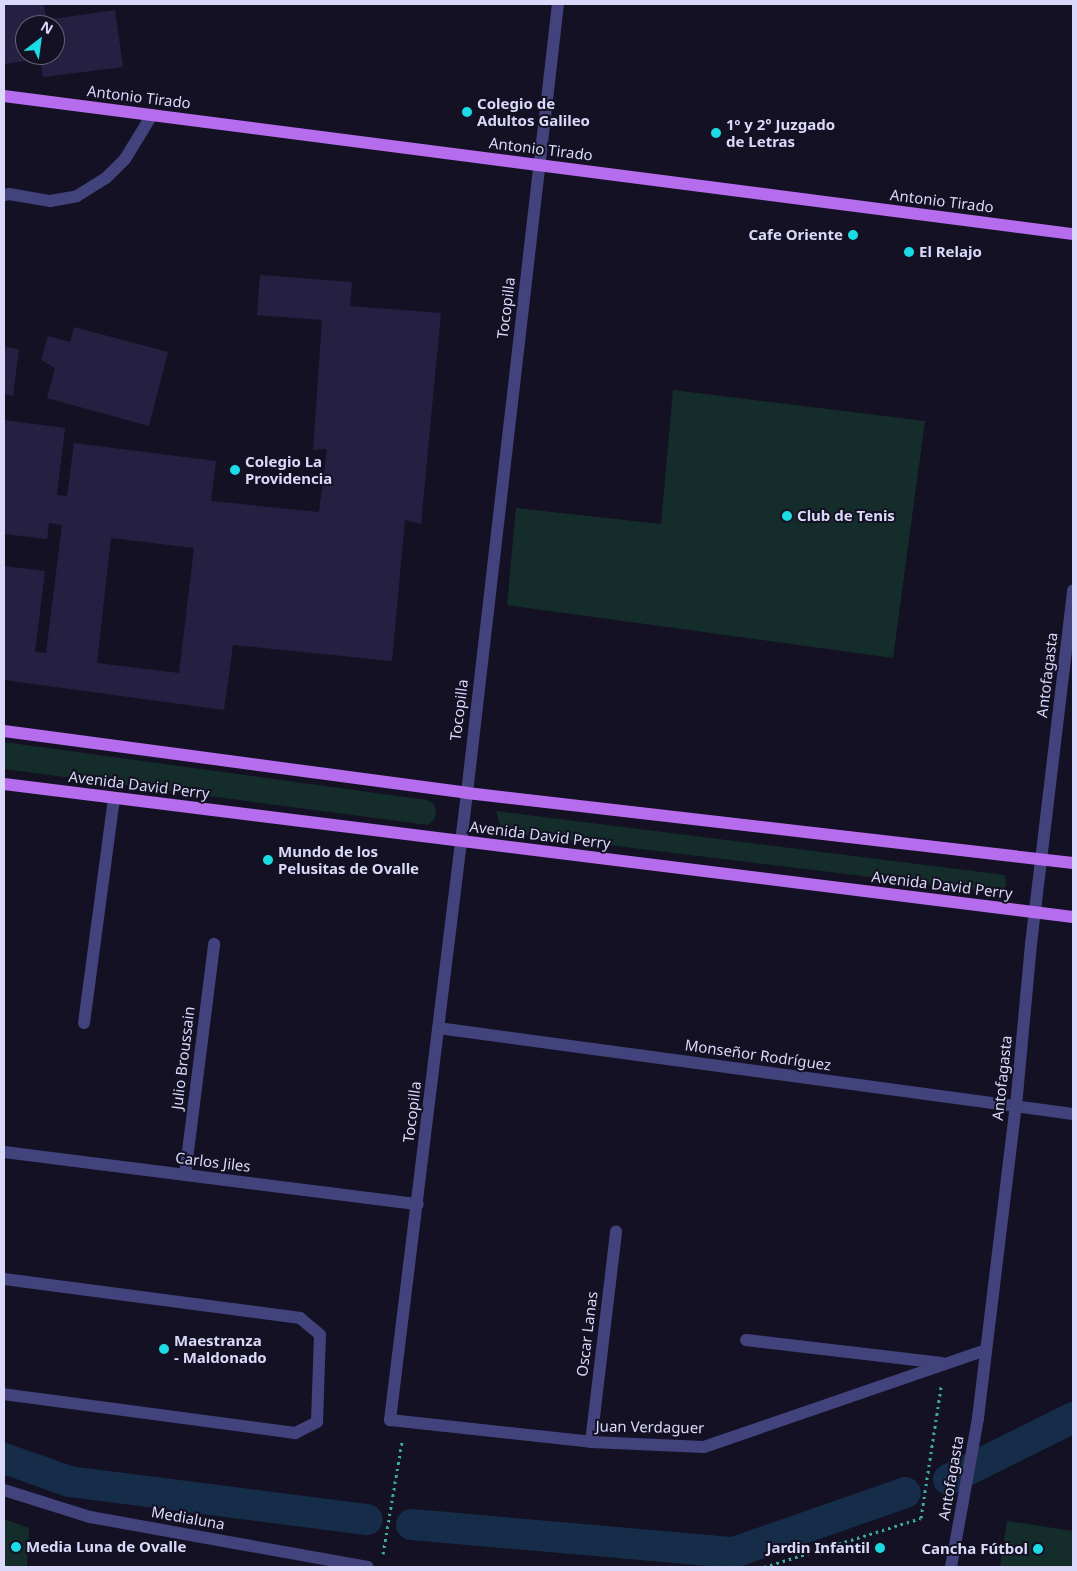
<!DOCTYPE html>
<html>
<head>
<meta charset="utf-8">
<style>
	body { margin:0 }
	#map { position:relative; width:1077px; height:1571px; overflow:hidden; background:#131123; font-family:"Noto Sans",sans-serif }
	div>[style] { position:absolute }
	[style*='--x'] { left:calc(var(--x)*1px); top:calc(var(--y)*1px); width:calc(var(--w)*1px); rotate:calc(var(--a)*1deg) }
	.green>* { inset:0; background:#152d2a }
	.canal>* { height:31px; margin:-15.5px; padding:0 15.5px; transform-origin:15.5px; border-radius:15.5px; background:#162d49 }
	.building>* { inset:0; background:#252042 }
	.path>* { height:3px; margin-top:-1.5px; transform-origin:0; background:repeating-linear-gradient(90deg,#3ea99c 0 2.5px,transparent 0 6.5px) }
	.minor>* { height:12px; margin:-6px; padding:0 6px; transform-origin:6px; border-radius:6px; background:#42437d }
	.major>* { height:12px; margin:-6px; padding:0 6px; transform-origin:6px; border-radius:6px; background:#b56ced }
	.dots>* { width:14px; height:14px; translate:-50% -50%; box-sizing:border-box; border:2px solid #131123; border-radius:50% }
	span { translate:-50% -50%; white-space:nowrap; text-align:center; line-height:1.15; -webkit-text-stroke:4px #131123; paint-order:stroke }
	.street-label { font-size:15px; color:#dad9fa }
	.poi-label { font-size:15px; color:#dad9fa; font-weight:700 }
	.left { translate:0 -50%; text-align:left }
	.right { translate:-100% -50%; text-align:right }
	.frame { position:absolute; inset:0; border:5px solid #dad9fa; pointer-events:none }
	.north { position:absolute; left:15px; top:15px; width:50px; height:50px; box-sizing:border-box; background:#131123; border:1px solid #636179; border-radius:50%; rotate:30deg; font-size:14px; font-weight:700; line-height:20px; text-align:center; color:#dad9fa }
	.north::after { content:''; display:block; margin:auto; width:18px; height:22px; background:#1bdce4; clip-path:polygon(50% 0,100% 100%,50% 72%,0 100%) }
</style>
</head>
<body>
<div id="map">
	<div class="green">
		<div style="clip-path:polygon(673px 390px,925px 421px,893px 658px,507px 605px,516px 508px,661px 524px)"></div>
		<div style="clip-path:polygon(4px 742px,427px 800px,433px 803px,436px 810px,435px 819px,428px 825px,4px 769px)"></div>
		<div style="clip-path:polygon(496px 811px,1005px 875px,1006px 885px,1002px 893px,502px 832px)"></div>
		<div style="clip-path:polygon(4px 1519px,29px 1528px,27px 1567px,4px 1567px)"></div>
		<div style="clip-path:polygon(1007px 1521px,1073px 1531px,1073px 1567px,1000px 1567px)"></div>
	</div>
	<div class="canal">
		<div style="--x:4;--y:1458;--w:69;--a:19.5"></div>
		<div style="--x:69;--y:1481;--w:300;--a:7.3"></div>
		<div style="--x:948;--y:1479;--w:140;--a:-26.4"></div>
		<div style="--x:411;--y:1524;--w:323;--a:5"></div>
		<div style="--x:733;--y:1552;--w:182;--a:-19.2"></div>
	</div>
	<div class="building">
		<div style="clip-path:polygon(evenodd,4px 4px,44px 4px,46px 20px,115px 10px,123px 67px,43px 77px,40px 59px,4px 64px,4px 4px,25px 25px,55px 25px,55px 55px,25px 55px,25px 25px)"></div>
		<div style="clip-path:polygon(evenodd,260px 275px,352px 282px,350px 306px,441px 313px,421px 524px,405px 520px,392px 661px,233px 645px,224px 710px,4px 680px,4px 566px,45px 571px,35px 652px,46px 653px,62px 525px,49px 523px,47px 539px,4px 534px,4px 420px,65px 428px,57px 495px,67px 496px,74px 443px,216px 461px,211px 501px,319px 512px,327px 449px,313px 450px,322px 320px,257px 315px,260px 275px,111px 538px,194px 548px,179px 673px,97px 663px,111px 538px)"></div>
		<div style="clip-path:polygon(74px 327px,168px 352px,149px 426px,47px 398px,55px 368px,41px 360px,48px 336px,70px 342px)"></div>
		<div style="clip-path:polygon(4px 347px,19px 349px,13px 396px,4px 394px)"></div>
	</div>
	<div class="path">
		<div style="--x:383;--y:1554;--w:114;--a:-80.4"></div>
		<div style="--x:764;--y:1567;--w:164;--a:-17.3"></div>
		<div style="--x:921;--y:1518;--w:133;--a:-81.3"></div>
	</div>
	<div class="minor">
		<div style="--x:558;--y:4;--w:794;--a:96.58"></div>
		<div style="--x:467;--y:793;--w:632;--a:97"></div>
		<div style="--x:390;--y:1420;--w:202;--a:6.2"></div>
		<div style="--x:591;--y:1442;--w:113;--a:2.5"></div>
		<div style="--x:704;--y:1447;--w:297;--a:-19"></div>
		<div style="--x:4;--y:195;--w:5;--a:-11"></div>
		<div style="--x:9;--y:194;--w:42;--a:9.7"></div>
		<div style="--x:50;--y:201;--w:27;--a:-10"></div>
		<div style="--x:77;--y:196;--w:34;--a:-32"></div>
		<div style="--x:106;--y:178;--w:27;--a:-45"></div>
		<div style="--x:125;--y:159;--w:52;--a:-58.5"></div>
		<div style="--x:84;--y:1023;--w:227;--a:-82.4"></div>
		<div style="--x:438;--y:1028;--w:641;--a:7.71"></div>
		<div style="--x:4;--y:1152;--w:417;--a:7.2"></div>
		<div style="--x:185;--y:1175;--w:233;--a:-82.8"></div>
		<div style="--x:4;--y:1279;--w:299;--a:7.5"></div>
		<div style="--x:300;--y:1318;--w:26;--a:40"></div>
		<div style="--x:320;--y:1335;--w:87;--a:92"></div>
		<div style="--x:317;--y:1422;--w:25;--a:153"></div>
		<div style="--x:295;--y:1433;--w:294;--a:-172.4"></div>
		<div style="--x:746;--y:1340;--w:197;--a:6.7"></div>
		<div style="--x:591;--y:1442;--w:212;--a:-83.2"></div>
		<div style="--x:4;--y:1490;--w:90;--a:17.4"></div>
		<div style="--x:90;--y:1517;--w:282;--a:10.2"></div>
		<div style="--x:951;--y:1567;--w:151;--a:-79.7"></div>
		<div style="--x:978;--y:1418;--w:314;--a:-83.1"></div>
		<div style="--x:1016;--y:1106;--w:163;--a:-84.7"></div>
		<div style="--x:1031;--y:944;--w:356;--a:-83.2"></div>
	</div>
	<div class="major">
		<div style="--x:4;--y:96;--w:1078;--a:7.36"></div>
		<div style="--x:4;--y:731;--w:467;--a:7.6"></div>
		<div style="--x:467;--y:793;--w:610;--a:6.59"></div>
		<div style="--x:4;--y:784;--w:1077;--a:7.09"></div>
	</div>
	<div class="dots">
		<div style="left:467px;top:112px;background:#1bdce4"></div>
		<div style="left:716px;top:133px;background:#1bdce4"></div>
		<div style="left:853px;top:235px;background:#1bdce4"></div>
		<div style="left:909px;top:252px;background:#1bdce4"></div>
		<div style="left:235px;top:470px;background:#1bdce4"></div>
		<div style="left:787px;top:516px;background:#1bdce4"></div>
		<div style="left:268px;top:860px;background:#1bdce4"></div>
		<div style="left:164px;top:1349px;background:#1bdce4"></div>
		<div style="left:16px;top:1547px;background:#1bdce4"></div>
		<div style="left:880px;top:1548px;background:#1bdce4"></div>
		<div style="left:1038px;top:1549px;background:#1bdce4"></div>
	</div>
	<div class="street-label">
		<span style="left:139px;top:97px;rotate:7deg">Antonio Tirado</span>
		<span style="left:541px;top:149px;rotate:7deg">Antonio Tirado</span>
		<span style="left:942px;top:201px;rotate:7deg">Antonio Tirado</span>
		<span style="left:506px;top:308px;rotate:-83deg">Tocopilla</span>
		<span style="left:1047px;top:675px;rotate:-83deg">Antofagasta</span>
		<span style="left:459px;top:710px;rotate:-83deg">Tocopilla</span>
		<span style="left:139px;top:785px;rotate:7deg">Avenida David Perry</span>
		<span style="left:540px;top:835px;rotate:7deg">Avenida David Perry</span>
		<span style="left:942px;top:885px;rotate:7deg">Avenida David Perry</span>
		<span style="left:758px;top:1055px;rotate:8deg">Monseñor Rodríguez</span>
		<span style="left:183px;top:1058px;rotate:-83deg">Julio Broussain</span>
		<span style="left:1002px;top:1078px;rotate:-84deg">Antofagasta</span>
		<span style="left:412px;top:1112px;rotate:-83deg">Tocopilla</span>
		<span style="left:213px;top:1162px;rotate:7deg">Carlos Jiles</span>
		<span style="left:587px;top:1334px;rotate:-83deg">Oscar Lanas</span>
		<span style="left:650px;top:1427px;rotate:1deg">Juan Verdaguer</span>
		<span style="left:951px;top:1478px;rotate:-80deg">Antofagasta</span>
		<span style="left:188px;top:1518px;rotate:10deg">Medialuna</span>
	</div>
	<div class="poi-label">
		<span class="left" style="left:477px;top:112px">Colegio de<br>Adultos Galileo</span>
		<span class="left" style="left:726px;top:133px">1º y 2° Juzgado<br>de Letras</span>
		<span class="right" style="left:843px;top:235px">Cafe Oriente</span>
		<span class="left" style="left:919px;top:252px">El Relajo</span>
		<span class="left" style="left:245px;top:470px">Colegio La<br>Providencia</span>
		<span class="left" style="left:797px;top:516px">Club de Tenis</span>
		<span class="left" style="left:278px;top:860px">Mundo de los<br>Pelusitas de Ovalle</span>
		<span class="left" style="left:174px;top:1349px">Maestranza<br>- Maldonado</span>
		<span class="left" style="left:26px;top:1547px">Media Luna de Ovalle</span>
		<span class="right" style="left:870px;top:1548px">Jardin Infantil</span>
		<span class="right" style="left:1028px;top:1549px">Cancha Fútbol</span>
	</div>
	<div class="frame"></div>
	<div class="north">N</div>
</div>
</body>
</html>
